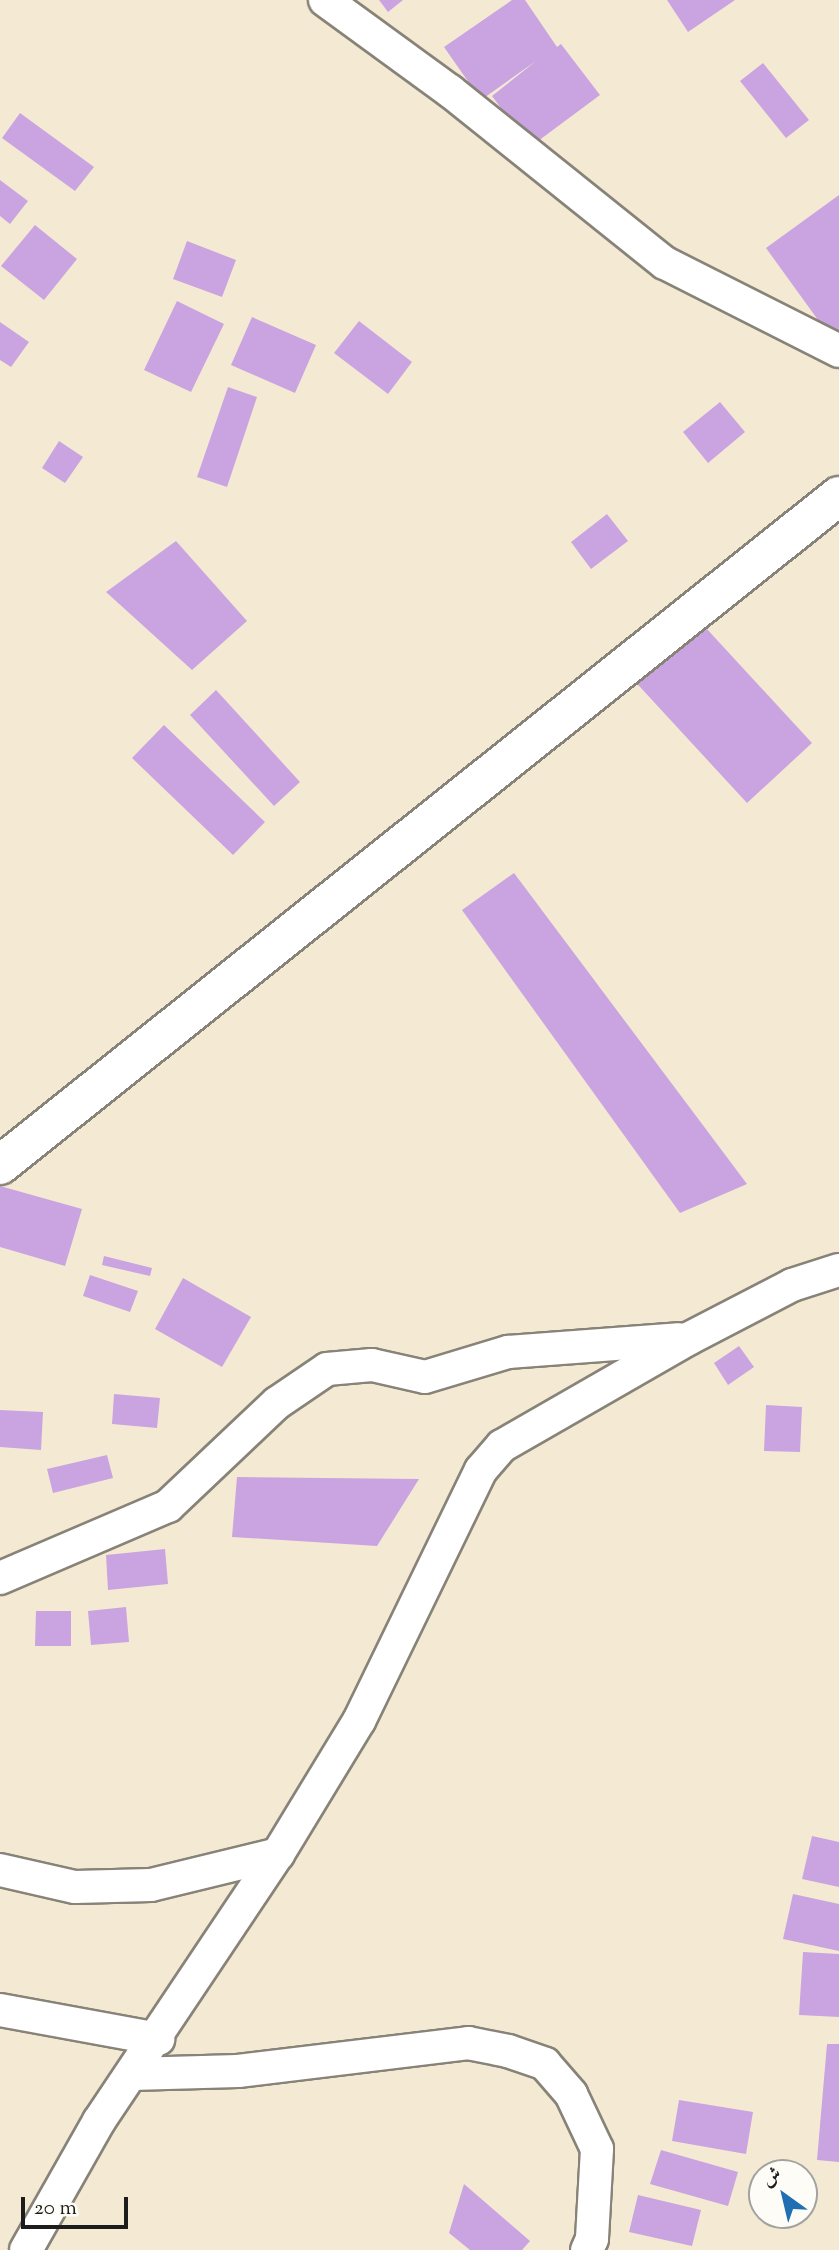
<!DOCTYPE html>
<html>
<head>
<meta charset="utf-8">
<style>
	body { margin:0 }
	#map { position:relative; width:839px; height:2250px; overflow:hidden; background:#f4ead4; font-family:"Sorts Mill Goudy",Amiri,serif }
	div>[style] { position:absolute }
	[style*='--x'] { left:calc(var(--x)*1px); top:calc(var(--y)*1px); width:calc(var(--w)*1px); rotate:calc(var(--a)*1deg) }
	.building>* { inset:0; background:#c9a4e1 }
	.roads { filter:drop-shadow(2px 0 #888378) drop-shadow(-2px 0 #888378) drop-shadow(0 2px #888378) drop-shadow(0 -2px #888378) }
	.minor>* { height:32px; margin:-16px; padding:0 16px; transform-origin:16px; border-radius:16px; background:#fff }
	.tertiary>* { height:38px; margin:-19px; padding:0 19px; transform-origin:19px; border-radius:19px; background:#fff }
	span { translate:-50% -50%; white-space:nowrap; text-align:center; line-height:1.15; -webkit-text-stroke:5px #fdfcf7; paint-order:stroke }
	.north { position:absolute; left:748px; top:2159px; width:70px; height:70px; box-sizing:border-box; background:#fdfcf7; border:2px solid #a3a29f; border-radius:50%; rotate:326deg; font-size:19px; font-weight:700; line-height:28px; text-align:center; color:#1c1c1c }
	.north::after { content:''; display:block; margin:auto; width:24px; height:32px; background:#1f6fb2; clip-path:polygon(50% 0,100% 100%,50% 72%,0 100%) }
	.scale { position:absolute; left:21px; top:2197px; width:107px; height:32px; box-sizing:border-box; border:4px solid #1c1c1c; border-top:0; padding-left:9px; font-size:21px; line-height:24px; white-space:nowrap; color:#1c1c1c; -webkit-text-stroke:5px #fdfcf7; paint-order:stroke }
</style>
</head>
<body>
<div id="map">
	<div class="building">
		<div style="clip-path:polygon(379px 0,403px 0,388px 12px)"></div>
		<div style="clip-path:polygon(512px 0,525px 0,557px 47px,561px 44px,600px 95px,530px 147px,492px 96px,536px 61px,481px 100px,444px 47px)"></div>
		<div style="clip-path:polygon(667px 0,735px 0,688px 32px)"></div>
		<div style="clip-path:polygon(763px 63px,809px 120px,786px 138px,740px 81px)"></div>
		<div style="clip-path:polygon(20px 113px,94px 167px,75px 191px,2px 138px)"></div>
		<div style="clip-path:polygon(0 180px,28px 201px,10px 224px,0 216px)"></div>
		<div style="clip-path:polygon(839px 195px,839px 349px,766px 248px)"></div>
		<div style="clip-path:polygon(35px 225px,77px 259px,44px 300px,1px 266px)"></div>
		<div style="clip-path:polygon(187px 241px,236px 260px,222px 297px,173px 279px)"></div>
		<div style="clip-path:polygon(177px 301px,224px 324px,191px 392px,144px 370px)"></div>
		<div style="clip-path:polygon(252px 317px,316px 345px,295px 393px,231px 365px)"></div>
		<div style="clip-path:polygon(359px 321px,412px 362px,388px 394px,334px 353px)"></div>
		<div style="clip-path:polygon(0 322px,29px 342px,11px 367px,0 360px)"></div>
		<div style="clip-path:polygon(228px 387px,257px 397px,227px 487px,197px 477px)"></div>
		<div style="clip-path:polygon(720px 402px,745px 432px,708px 463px,683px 432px)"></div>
		<div style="clip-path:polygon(59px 441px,83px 457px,65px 483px,42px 468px)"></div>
		<div style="clip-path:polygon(607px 514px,628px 541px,591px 569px,571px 542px)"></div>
		<div style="clip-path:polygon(176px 541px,247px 621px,192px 670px,106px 592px)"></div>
		<div style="clip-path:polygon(694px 615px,812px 743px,747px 803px,629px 675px)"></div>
		<div style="clip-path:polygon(216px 690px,300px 782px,274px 806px,190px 715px)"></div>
		<div style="clip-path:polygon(164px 725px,265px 822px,233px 855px,132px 758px)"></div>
		<div style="clip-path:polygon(514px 873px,747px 1184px,680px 1213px,462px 910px)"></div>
		<div style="clip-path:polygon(0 1186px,82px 1209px,65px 1266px,0 1247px)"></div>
		<div style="clip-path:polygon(104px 1256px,152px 1268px,150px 1276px,102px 1265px)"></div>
		<div style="clip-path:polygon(90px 1275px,138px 1291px,130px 1312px,83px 1296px)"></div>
		<div style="clip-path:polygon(183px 1278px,251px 1317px,222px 1367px,155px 1329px)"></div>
		<div style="clip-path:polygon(739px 1346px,754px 1367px,728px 1385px,714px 1363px)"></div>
		<div style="clip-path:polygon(114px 1394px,160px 1398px,157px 1428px,112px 1424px)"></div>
		<div style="clip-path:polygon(766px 1405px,802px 1407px,800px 1452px,764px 1451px)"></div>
		<div style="clip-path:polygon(0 1410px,43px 1412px,41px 1450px,0 1447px)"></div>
		<div style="clip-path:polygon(107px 1455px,113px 1478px,53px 1493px,47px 1469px)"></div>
		<div style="clip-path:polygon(237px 1477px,419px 1479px,377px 1546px,232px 1537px)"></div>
		<div style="clip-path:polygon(165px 1549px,168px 1584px,108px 1590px,106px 1555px)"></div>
		<div style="clip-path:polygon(126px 1607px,129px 1642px,91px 1645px,88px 1611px)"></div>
		<div style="clip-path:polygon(36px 1611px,71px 1611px,71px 1646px,35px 1646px)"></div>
		<div style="clip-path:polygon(812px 1836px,839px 1842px,839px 1887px,802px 1879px)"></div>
		<div style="clip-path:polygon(793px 1894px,839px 1904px,839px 1951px,783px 1939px)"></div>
		<div style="clip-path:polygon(803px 1952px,839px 1954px,839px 2017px,799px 2015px)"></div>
		<div style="clip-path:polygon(827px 2044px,839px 2044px,839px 2162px,817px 2160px)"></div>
		<div style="clip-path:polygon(679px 2100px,753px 2112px,746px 2154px,672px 2141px)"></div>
		<div style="clip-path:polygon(661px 2150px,738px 2172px,728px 2206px,650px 2184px)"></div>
		<div style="clip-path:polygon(464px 2184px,530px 2241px,522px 2250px,470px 2250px,449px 2233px)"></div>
		<div style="clip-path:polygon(638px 2195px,701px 2210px,692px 2246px,629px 2232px)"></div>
	</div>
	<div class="roads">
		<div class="minor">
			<div style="--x:325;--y:0;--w:155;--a:36.1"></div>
			<div style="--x:450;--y:91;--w:275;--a:38.7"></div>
			<div style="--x:665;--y:263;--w:195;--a:26.8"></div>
			<div style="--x:0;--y:1578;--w:183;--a:-23.2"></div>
			<div style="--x:168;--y:1506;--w:150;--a:-43.4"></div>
			<div style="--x:277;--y:1403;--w:60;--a:-34.2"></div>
			<div style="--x:327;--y:1369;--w:45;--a:-5.1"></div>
			<div style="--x:372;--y:1365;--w:54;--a:12.8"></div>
			<div style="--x:425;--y:1377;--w:87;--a:-16.8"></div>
			<div style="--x:508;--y:1352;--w:171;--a:-4.3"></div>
			<div style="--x:0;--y:1870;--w:77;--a:12.8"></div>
			<div style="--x:75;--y:1887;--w:76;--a:-1.5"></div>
			<div style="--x:151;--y:1885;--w:131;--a:-13.7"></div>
			<div style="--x:0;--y:2010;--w:161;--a:10.4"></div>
			<div style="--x:132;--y:2074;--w:106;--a:-1.6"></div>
			<div style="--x:238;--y:2071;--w:232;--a:-6.9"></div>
			<div style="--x:468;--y:2043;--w:41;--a:11.3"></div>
			<div style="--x:508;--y:2051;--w:39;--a:19"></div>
			<div style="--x:545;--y:2064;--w:40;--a:49"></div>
			<div style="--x:571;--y:2094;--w:61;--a:64.7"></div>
			<div style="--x:597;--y:2149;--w:90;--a:93.2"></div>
			<div style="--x:592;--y:2239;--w:12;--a:114"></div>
			<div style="--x:26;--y:2250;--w:148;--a:-60.5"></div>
			<div style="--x:99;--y:2121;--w:321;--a:-56.2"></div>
			<div style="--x:278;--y:1854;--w:156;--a:-58.7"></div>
			<div style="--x:359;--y:1721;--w:279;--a:-64.1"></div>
			<div style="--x:481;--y:1470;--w:32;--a:-49"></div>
			<div style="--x:502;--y:1446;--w:215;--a:-29.9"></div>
			<div style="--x:688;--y:1339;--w:117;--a:-27.4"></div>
			<div style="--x:792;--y:1285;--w:49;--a:-17.7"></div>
		</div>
		<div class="tertiary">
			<div style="--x:0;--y:1165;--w:1073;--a:-38.57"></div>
		</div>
	</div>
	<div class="north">ش</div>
	<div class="scale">20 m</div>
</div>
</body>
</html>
